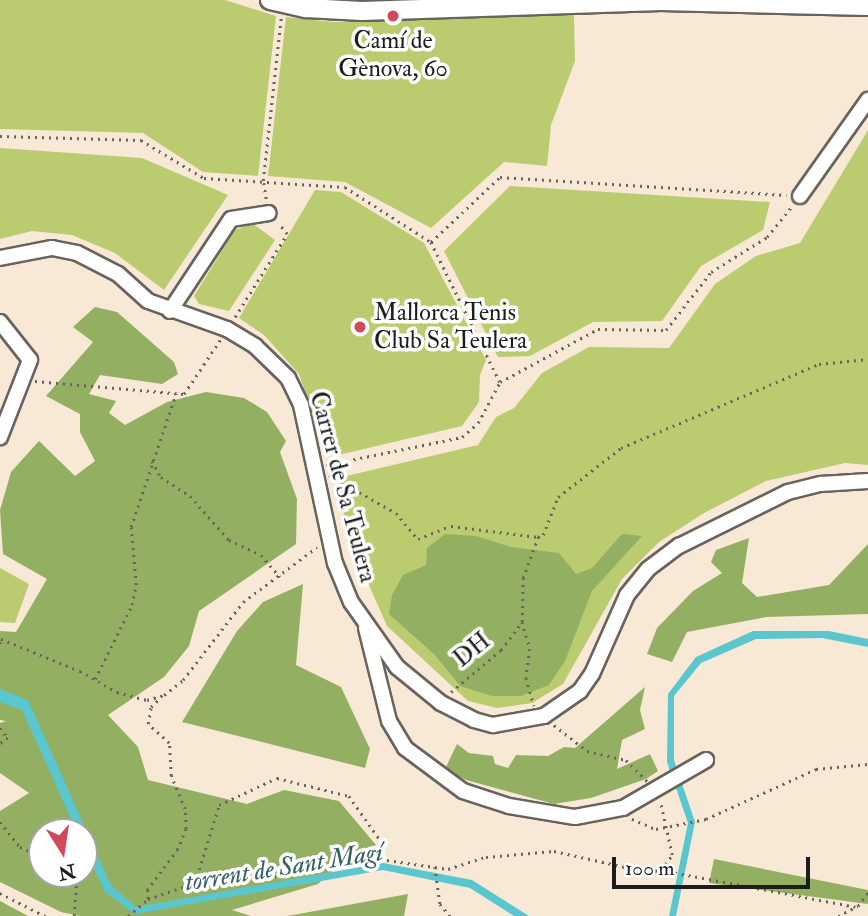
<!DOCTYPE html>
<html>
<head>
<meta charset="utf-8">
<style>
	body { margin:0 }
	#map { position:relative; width:868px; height:916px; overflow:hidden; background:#f8e8d6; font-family:"IM FELL Double Pica",serif }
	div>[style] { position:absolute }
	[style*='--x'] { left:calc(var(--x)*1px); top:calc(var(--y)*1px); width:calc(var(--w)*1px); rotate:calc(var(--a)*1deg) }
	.green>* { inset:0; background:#bacc6f }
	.forest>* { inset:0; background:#93b062 }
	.water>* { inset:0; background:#5ac7cf }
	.path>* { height:2.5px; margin-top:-1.25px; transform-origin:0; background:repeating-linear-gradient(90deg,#69635d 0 2px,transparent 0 7px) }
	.roads { filter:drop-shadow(2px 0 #69635d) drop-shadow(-2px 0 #69635d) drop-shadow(0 2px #69635d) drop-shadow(0 -2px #69635d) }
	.minor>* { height:14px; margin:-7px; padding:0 7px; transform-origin:7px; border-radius:7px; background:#fff }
	.tertiary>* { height:18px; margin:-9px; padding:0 9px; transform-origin:9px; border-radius:9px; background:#fff }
	.dots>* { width:19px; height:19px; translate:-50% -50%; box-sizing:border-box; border:4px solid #fff; border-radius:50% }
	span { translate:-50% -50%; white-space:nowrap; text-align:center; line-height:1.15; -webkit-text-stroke:7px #fff; paint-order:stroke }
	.poi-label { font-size:24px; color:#1c1c1c }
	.left { translate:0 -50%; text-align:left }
	.street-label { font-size:24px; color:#1c1c1c }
	.water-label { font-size:26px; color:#356064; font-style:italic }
	.north { position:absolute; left:28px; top:818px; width:70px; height:70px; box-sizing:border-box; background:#fff; border:2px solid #a4a4a4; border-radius:50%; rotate:168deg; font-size:19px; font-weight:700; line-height:28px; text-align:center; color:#1c1c1c }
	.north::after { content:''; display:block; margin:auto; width:24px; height:32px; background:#d1495b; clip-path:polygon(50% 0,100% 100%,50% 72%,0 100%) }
	.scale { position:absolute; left:612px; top:857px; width:198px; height:32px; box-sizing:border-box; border:4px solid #1c1c1c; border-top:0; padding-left:9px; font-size:21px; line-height:24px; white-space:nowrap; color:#1c1c1c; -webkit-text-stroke:5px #fff; paint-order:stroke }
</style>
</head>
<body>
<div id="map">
	<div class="green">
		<div style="clip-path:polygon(0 0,225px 0,276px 16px,258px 176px,203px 172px,143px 133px,0 129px)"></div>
		<div style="clip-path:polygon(574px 15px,575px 61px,551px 125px,547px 166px,504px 162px,431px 228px,345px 182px,268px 176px,286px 17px,333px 22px)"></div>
		<div style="clip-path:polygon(868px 130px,868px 465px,845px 463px,766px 481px,704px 513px,659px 542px,622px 579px,563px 684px,532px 703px,497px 708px,468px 701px,387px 626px,347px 535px,338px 478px,478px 445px,496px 417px,514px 408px,542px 373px,589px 347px,669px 348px,715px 284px,756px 256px,800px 243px)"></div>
		<div style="clip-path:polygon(0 148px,142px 158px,228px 195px,164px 290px,115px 253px,72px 235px,32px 231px,0 239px)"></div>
		<div style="clip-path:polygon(510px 186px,770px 202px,763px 230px,701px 266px,662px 321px,593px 322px,530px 356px,498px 357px,444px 251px)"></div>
		<div style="clip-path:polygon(315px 190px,341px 192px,424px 243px,486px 360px,480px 375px,479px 402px,462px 426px,334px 456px,324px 445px,299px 374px,264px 335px,239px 318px)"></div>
		<div style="clip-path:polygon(252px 223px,275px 240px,229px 311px,199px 304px,194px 296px,235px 230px)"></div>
		<div style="clip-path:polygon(0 568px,29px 584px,15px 623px,0 622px)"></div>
	</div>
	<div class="forest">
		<div style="clip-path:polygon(evenodd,95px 307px,117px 312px,174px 362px,178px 374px,162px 384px,100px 375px,89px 394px,116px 401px,109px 413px,125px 425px,167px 402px,206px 392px,244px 398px,267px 412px,286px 441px,280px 452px,297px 499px,296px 544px,199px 611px,189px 646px,164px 677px,108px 715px,138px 747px,148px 780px,247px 804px,284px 790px,339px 801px,376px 845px,353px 853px,318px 884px,232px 910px,251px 916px,80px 916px,61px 912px,0 882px,0 811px,29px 793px,0 773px,0 723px,6px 721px,0 720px,0 631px,16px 632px,47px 579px,3px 554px,0 510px,11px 472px,39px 441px,75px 476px,95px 461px,80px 432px,80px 414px,46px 396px,93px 342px,73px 327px,95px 307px,42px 832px,84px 832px,84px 874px,42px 874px,42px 832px)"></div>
		<div style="clip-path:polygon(445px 534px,476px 536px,511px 547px,559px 553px,576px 574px,592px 568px,622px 534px,642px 536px,592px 591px,565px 661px,549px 685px,521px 696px,492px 696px,460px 686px,435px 655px,389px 614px,392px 595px,403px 575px,426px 565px,427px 548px)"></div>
		<div style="clip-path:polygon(749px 538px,742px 583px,757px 597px,829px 585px,868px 544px,868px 614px,766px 617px,687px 632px,672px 662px,647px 654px,657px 628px,693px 591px,722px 573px,711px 562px,716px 550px)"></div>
		<div style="clip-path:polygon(303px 584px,296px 665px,341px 687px,370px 749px,365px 768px,182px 722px,237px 631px,263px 602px)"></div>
		<div style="clip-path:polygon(645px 687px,640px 710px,645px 729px,622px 740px,617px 769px,650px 754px,658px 771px,646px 779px,591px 798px,554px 804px,466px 780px,445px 769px,457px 744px,469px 753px,493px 756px,495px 764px,508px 768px,516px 755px,548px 756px,564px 747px,575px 748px)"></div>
		<div style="clip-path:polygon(714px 859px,868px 890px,868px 904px,709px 883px)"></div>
		<div style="clip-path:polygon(408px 894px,404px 916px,287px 916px,304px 913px)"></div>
		<div style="clip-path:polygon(0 901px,28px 916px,0 916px)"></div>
	</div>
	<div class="water">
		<div style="clip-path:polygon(753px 631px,829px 631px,868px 639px,868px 647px,822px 638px,756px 639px,701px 663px,674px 696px,674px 760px,695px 822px,676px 916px,669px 916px,688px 823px,667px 762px,668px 694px,696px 657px)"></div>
		<div style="clip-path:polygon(0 689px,28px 700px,111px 885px,136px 907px,383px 863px,472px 880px,529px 916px,514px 916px,470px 888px,383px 870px,135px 914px,105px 892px,84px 847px,84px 832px,77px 832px,22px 710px,0 702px)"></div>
	</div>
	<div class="path">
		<div style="--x:0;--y:136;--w:141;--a:1.6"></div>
		<div style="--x:141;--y:140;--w:74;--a:31.1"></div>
		<div style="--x:204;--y:178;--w:141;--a:3.7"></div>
		<div style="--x:345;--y:187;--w:102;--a:32.6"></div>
		<div style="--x:431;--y:242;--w:156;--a:63.8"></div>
		<div style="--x:266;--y:199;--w:18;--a:-99"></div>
		<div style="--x:263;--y:181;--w:164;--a:-83.7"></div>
		<div style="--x:431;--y:242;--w:95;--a:-43.3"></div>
		<div style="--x:500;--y:177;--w:287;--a:3.6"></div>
		<div style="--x:235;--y:317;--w:98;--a:-57.9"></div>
		<div style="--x:287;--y:234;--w:14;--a:-129"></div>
		<div style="--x:35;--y:381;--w:150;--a:5"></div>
		<div style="--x:184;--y:394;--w:65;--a:-56.3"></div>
		<div style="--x:500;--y:382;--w:111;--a:-28.4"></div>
		<div style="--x:598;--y:329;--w:68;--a:0.8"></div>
		<div style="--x:666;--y:330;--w:73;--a:-52.2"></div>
		<div style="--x:711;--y:272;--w:66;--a:-32"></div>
		<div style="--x:767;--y:237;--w:38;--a:-51"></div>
		<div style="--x:152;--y:461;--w:18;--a:61"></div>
		<div style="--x:161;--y:477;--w:35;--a:33"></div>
		<div style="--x:190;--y:496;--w:59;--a:48.4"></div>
		<div style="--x:229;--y:540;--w:35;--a:25"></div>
		<div style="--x:261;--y:555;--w:29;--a:49"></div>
		<div style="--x:326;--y:465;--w:139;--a:-11.6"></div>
		<div style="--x:462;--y:437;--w:21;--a:-41"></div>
		<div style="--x:478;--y:423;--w:47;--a:-61.8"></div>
		<div style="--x:329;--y:475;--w:77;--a:29.6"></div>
		<div style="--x:396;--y:513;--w:34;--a:50"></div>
		<div style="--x:418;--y:539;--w:35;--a:-22"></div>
		<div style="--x:451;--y:526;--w:88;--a:7.2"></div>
		<div style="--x:538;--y:537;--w:5;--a:-22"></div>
		<div style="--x:543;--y:535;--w:41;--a:-68.5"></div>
		<div style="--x:558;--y:497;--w:80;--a:-37.9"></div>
		<div style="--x:621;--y:448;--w:215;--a:-23"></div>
		<div style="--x:819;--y:364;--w:49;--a:-5.8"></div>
		<div style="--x:522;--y:622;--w:28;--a:73"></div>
		<div style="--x:530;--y:649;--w:29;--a:98"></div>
		<div style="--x:526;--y:678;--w:29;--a:74"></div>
		<div style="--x:0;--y:644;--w:5;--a:-79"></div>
		<div style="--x:1;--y:639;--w:85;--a:22.1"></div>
		<div style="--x:80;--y:671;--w:43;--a:29.6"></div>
		<div style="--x:117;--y:692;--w:31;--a:15"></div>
		<div style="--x:147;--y:700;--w:18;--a:-16"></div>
		<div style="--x:164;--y:695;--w:24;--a:-38"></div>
		<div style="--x:183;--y:680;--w:98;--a:-52.4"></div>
		<div style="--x:243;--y:602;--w:92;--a:-36.6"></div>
		<div style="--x:95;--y:679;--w:83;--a:-63.4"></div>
		<div style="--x:132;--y:605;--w:20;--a:-79"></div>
		<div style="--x:136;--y:585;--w:58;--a:-94.9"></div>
		<div style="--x:131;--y:527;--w:141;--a:-71.4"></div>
		<div style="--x:451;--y:692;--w:65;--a:-40"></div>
		<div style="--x:501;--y:650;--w:35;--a:-53"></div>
		<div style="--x:522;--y:622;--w:44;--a:-88.7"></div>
		<div style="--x:523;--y:578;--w:44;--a:-69.9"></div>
		<div style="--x:554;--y:725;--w:42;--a:38.2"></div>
		<div style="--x:587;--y:751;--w:40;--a:13"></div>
		<div style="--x:626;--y:760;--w:30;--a:45"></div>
		<div style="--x:0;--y:728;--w:13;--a:51"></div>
		<div style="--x:8;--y:738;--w:10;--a:143"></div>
		<div style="--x:632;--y:819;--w:26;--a:23"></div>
		<div style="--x:656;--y:829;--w:51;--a:-11.3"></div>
		<div style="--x:706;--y:819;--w:121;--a:-24.4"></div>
		<div style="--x:816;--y:769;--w:52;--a:-5.5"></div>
		<div style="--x:0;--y:822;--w:32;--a:51"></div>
		<div style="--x:20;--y:847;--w:24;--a:22"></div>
		<div style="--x:435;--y:867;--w:37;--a:82"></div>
		<div style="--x:440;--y:904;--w:16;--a:50"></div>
		<div style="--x:661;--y:870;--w:198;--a:10.7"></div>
		<div style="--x:195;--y:883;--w:82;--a:-72.9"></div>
		<div style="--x:219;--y:805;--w:64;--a:-25"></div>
		<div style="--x:277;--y:778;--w:74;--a:14"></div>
		<div style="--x:349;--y:796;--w:59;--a:54.7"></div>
		<div style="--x:383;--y:844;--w:21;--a:143"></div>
		<div style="--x:0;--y:893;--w:51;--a:27.1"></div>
		<div style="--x:148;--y:899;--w:9;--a:-96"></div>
		<div style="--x:147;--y:890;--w:50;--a:-53.1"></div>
		<div style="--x:177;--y:850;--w:23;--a:-67"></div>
		<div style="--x:186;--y:829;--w:20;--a:-93"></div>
		<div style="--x:185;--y:809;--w:36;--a:-113"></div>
		<div style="--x:171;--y:776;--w:33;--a:-93"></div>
		<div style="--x:169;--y:743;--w:28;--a:-138"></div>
		<div style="--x:148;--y:724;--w:17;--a:-80"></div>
		<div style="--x:151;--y:707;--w:14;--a:-45"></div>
		<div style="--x:74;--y:916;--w:42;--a:-85.9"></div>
		<div style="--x:128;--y:916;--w:26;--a:-40"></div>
		<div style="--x:148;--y:899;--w:50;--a:-18.8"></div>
		<div style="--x:195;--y:883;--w:29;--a:8"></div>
		<div style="--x:224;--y:887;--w:24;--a:-22"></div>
		<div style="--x:246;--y:878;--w:42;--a:-4.1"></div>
		<div style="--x:288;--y:875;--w:80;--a:-13"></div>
		<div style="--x:366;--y:857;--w:83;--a:8.3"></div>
		<div style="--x:448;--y:869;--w:40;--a:-18"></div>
		<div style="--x:486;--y:857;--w:68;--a:-5"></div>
		<div style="--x:554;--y:851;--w:96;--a:12.6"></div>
		<div style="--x:648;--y:872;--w:13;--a:-9"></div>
		<div style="--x:661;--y:870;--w:19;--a:-54"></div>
		<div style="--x:672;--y:855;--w:55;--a:-102.5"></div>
		<div style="--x:838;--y:916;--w:22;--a:-27"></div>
		<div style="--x:858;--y:906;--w:17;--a:-54"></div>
	</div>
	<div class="roads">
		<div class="minor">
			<div style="--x:800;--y:196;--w:118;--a:-54.7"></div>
			<div style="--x:0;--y:258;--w:53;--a:-10.9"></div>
			<div style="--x:52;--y:248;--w:25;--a:11"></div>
			<div style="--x:77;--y:253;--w:46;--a:27.1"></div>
			<div style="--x:118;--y:274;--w:40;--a:42"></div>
			<div style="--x:148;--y:301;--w:84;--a:19.5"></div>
			<div style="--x:227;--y:329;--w:33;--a:31"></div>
			<div style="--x:255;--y:346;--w:46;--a:44.1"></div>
			<div style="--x:288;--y:378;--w:30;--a:64"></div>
			<div style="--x:301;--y:405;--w:162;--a:77.9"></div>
			<div style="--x:335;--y:563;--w:42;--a:67.7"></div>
			<div style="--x:351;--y:602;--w:80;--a:54.7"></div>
			<div style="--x:397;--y:667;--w:57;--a:39.3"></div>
			<div style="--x:441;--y:703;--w:37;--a:27"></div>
			<div style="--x:474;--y:720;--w:20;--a:15"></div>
			<div style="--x:493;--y:725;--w:52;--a:-10"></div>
			<div style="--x:544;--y:716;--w:44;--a:-34.8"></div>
			<div style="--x:580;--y:691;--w:21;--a:-55"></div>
			<div style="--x:592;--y:674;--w:86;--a:-66.1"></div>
			<div style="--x:627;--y:595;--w:33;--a:-51"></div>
			<div style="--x:648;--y:569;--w:39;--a:-37"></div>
			<div style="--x:679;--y:546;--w:122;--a:-26.4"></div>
			<div style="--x:788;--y:492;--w:34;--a:-14"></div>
			<div style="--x:821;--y:484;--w:47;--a:-3.7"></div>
			<div style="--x:170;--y:311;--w:110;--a:-56.5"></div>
			<div style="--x:231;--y:219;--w:38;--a:-9"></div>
			<div style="--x:0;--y:322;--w:48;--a:51.7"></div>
			<div style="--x:30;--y:360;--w:83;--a:111.3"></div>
			<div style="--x:366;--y:628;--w:96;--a:76.1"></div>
			<div style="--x:389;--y:721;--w:31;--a:59"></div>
			<div style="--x:405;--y:748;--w:72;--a:36.6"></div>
			<div style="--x:463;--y:791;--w:48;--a:18.1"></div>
			<div style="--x:509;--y:806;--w:67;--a:9.5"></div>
			<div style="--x:575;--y:817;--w:49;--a:-10.6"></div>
			<div style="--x:623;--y:808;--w:96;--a:-30"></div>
		</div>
		<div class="tertiary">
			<div style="--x:270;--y:0;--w:37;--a:13"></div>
			<div style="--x:306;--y:8;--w:56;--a:3.1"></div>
			<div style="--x:362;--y:11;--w:299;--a:-1.9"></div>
			<div style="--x:661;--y:1;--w:207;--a:1.4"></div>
		</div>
	</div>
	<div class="dots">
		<div style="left:393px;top:16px;background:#d1495b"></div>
		<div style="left:360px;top:327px;background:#d1495b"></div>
	</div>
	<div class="poi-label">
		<span style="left:393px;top:55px">Camí de<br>Gènova, 60</span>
		<span class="left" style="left:374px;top:327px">Mallorca Tenis<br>Club Sa Teulera</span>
	</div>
	<div class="street-label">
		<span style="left:343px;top:487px;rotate:75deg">Carrer de Sa Teulera</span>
		<span style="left:472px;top:650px;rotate:-39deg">DH</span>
	</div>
	<div class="water-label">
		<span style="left:284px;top:868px;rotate:-9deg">torrent de Sant Magí</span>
	</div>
	<div class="north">N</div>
	<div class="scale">100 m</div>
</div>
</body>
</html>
